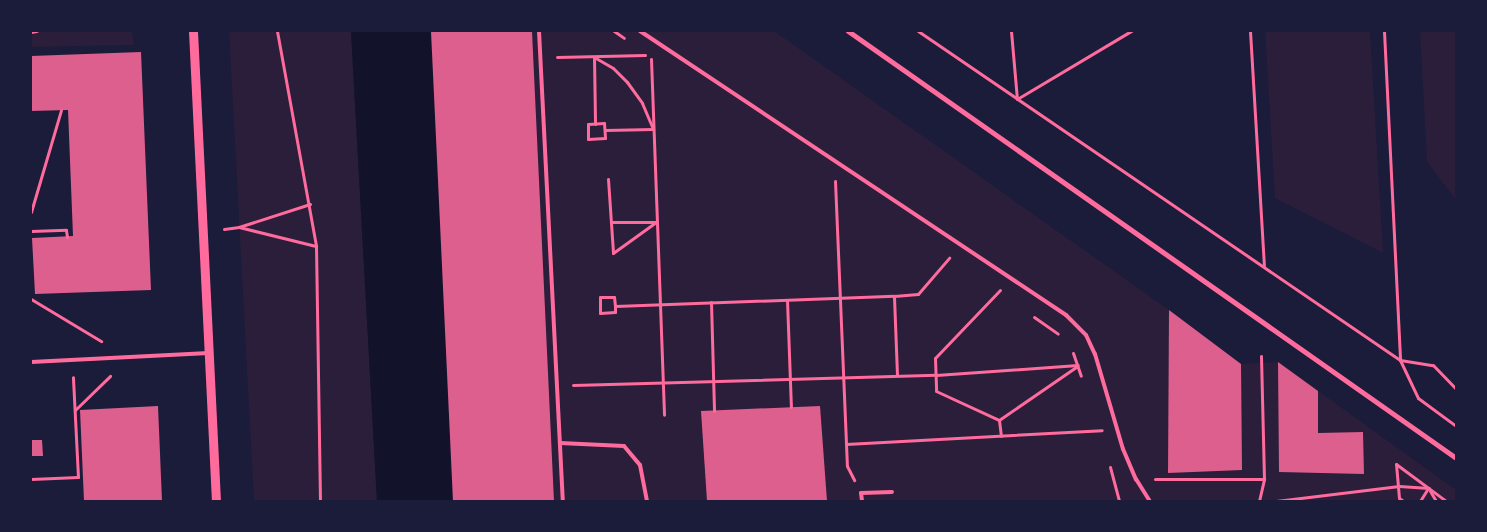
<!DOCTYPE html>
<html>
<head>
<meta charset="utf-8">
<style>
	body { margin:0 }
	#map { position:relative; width:1487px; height:532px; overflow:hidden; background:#1b1b3a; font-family:"Work Sans",sans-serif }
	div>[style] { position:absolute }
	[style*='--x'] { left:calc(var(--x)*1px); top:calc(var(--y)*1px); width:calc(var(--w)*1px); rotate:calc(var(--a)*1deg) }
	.green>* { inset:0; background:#2a1e3b }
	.water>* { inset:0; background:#12122b }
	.building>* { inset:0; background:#dd5f8e }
	.path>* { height:3px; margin:-1.5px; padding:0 1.5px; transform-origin:1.5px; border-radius:1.5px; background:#ff6b9d }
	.service>* { height:4px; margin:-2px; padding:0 2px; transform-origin:2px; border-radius:2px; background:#ff6b9d }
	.minor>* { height:5px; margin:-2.5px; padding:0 2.5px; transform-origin:2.5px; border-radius:2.5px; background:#ff6b9d }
	.tertiary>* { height:9px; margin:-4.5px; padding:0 4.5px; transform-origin:4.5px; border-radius:4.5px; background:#ff6b9d }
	span { translate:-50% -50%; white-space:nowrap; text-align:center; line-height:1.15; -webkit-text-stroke:4px #1b1b3a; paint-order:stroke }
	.frame { position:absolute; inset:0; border:32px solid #1b1b3a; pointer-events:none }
</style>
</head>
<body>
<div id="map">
	<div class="green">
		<div style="clip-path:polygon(31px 31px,132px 31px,134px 45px,31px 47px)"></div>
		<div style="clip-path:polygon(229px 31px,351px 31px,377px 501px,254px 501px)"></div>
		<div style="clip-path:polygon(532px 31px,774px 31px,1169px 310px,1241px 364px,1278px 362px,1456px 490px,1456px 501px,554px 501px)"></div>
		<div style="clip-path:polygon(1265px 31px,1370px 31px,1383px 253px,1275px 198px)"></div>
		<div style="clip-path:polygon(1420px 31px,1456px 31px,1456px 200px,1427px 162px)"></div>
	</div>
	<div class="water">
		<div style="clip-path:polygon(351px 31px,431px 31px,453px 501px,377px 501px)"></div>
	</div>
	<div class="building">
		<div style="clip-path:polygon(431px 31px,532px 31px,554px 501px,453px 501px)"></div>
		<div style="clip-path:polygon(141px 52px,151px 290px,35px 294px,32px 238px,73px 236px,68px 110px,31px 111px,31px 56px)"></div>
		<div style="clip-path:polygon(1169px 310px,1241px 364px,1242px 470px,1168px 473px)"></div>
		<div style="clip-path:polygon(1278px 362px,1318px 391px,1318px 433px,1363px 432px,1364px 474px,1279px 472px)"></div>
		<div style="clip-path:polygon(158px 406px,162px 501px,84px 501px,80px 410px)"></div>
		<div style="clip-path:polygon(820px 406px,827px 501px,707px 501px,701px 411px)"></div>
		<div style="clip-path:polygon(31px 440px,42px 440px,43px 456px,31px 456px)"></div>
	</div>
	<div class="path">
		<div style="--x:277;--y:31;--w:219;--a:79.7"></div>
		<div style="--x:316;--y:246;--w:255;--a:89.1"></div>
		<div style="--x:614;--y:31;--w:12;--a:35"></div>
		<div style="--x:918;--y:31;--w:584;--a:34.32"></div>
		<div style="--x:1400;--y:360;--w:33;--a:9"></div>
		<div style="--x:1433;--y:365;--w:33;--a:46"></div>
		<div style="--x:1011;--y:31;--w:68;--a:85"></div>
		<div style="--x:1017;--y:99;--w:133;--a:-30.8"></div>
		<div style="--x:1250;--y:31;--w:235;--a:86.6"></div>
		<div style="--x:1384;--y:31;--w:329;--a:87.2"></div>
		<div style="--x:1400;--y:360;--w:42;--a:64.7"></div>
		<div style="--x:1418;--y:398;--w:47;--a:36.4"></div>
		<div style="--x:557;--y:57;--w:88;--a:-1.3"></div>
		<div style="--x:594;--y:57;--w:22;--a:30"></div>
		<div style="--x:613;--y:68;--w:20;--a:45"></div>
		<div style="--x:627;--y:82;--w:26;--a:54"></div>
		<div style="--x:642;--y:103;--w:28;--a:67"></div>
		<div style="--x:653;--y:129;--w:48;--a:178.8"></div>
		<div style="--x:594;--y:57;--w:67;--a:89.1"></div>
		<div style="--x:651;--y:59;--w:356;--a:87.9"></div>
		<div style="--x:604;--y:123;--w:15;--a:86"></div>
		<div style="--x:605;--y:138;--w:17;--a:177"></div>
		<div style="--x:588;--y:139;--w:15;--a:-90"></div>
		<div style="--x:588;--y:124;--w:16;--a:-4"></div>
		<div style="--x:608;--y:179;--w:74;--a:86.1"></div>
		<div style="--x:613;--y:253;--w:53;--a:-35.8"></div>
		<div style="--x:835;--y:181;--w:285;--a:87.6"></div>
		<div style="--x:847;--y:466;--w:16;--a:63"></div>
		<div style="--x:310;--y:204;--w:75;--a:162.1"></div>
		<div style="--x:239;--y:227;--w:79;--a:13.9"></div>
		<div style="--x:31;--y:212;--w:106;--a:-73.6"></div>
		<div style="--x:611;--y:222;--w:45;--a:0"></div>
		<div style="--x:224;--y:229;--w:15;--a:-8"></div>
		<div style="--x:31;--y:231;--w:35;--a:-2"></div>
		<div style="--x:66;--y:230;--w:7;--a:82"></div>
		<div style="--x:1000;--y:290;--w:94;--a:133.7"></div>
		<div style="--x:935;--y:358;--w:33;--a:88"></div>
		<div style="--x:936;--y:391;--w:69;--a:24.7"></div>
		<div style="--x:999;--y:420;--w:93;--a:-34.5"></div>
		<div style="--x:31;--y:299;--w:82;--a:31"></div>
		<div style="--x:787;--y:300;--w:107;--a:87.9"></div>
		<div style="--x:711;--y:302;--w:109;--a:88.4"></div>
		<div style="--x:615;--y:306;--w:9;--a:-96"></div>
		<div style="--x:614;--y:297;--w:14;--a:180"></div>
		<div style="--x:600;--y:297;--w:16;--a:90"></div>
		<div style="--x:600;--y:313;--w:15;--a:-4"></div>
		<div style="--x:615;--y:312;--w:6;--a:-90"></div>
		<div style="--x:615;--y:306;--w:279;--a:-2.1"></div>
		<div style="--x:1034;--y:317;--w:29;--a:35"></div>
		<div style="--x:1073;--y:353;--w:24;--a:71"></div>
		<div style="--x:897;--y:375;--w:79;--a:-92.2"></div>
		<div style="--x:894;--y:296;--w:24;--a:-5"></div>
		<div style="--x:918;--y:294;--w:48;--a:-49.3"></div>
		<div style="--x:573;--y:385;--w:363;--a:-1.6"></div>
		<div style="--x:936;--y:375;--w:142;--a:-4"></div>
		<div style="--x:75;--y:410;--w:49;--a:-44.2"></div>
		<div style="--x:999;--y:420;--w:16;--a:83"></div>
		<div style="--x:846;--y:444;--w:256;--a:-3.1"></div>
		<div style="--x:1110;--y:467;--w:35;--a:75"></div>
		<div style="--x:31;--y:479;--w:47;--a:-2.4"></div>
		<div style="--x:78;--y:477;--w:100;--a:-92.9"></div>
		<div style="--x:1155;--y:479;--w:109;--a:0"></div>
		<div style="--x:1430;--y:491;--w:12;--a:59"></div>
		<div style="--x:1259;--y:501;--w:23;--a:-77"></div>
		<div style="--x:1264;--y:479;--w:123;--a:-91.4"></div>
		<div style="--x:1276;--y:501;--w:124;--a:-7"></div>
		<div style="--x:1399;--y:486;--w:30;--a:4"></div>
		<div style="--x:1403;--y:501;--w:5;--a:-143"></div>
		<div style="--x:1399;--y:498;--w:34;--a:-95"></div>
		<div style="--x:1396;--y:464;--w:62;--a:36.5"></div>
		<div style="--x:1420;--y:501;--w:15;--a:-58"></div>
	</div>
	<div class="service">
		<div style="--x:539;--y:31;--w:471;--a:87.1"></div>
		<div style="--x:640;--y:31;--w:512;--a:33.69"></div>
		<div style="--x:1066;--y:315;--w:28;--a:45"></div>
		<div style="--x:1086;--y:335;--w:21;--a:65"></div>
		<div style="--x:1095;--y:354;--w:99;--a:73.6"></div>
		<div style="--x:1123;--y:449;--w:33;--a:67"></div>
		<div style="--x:1136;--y:479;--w:26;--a:58"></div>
		<div style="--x:31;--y:32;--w:6;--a:-9"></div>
		<div style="--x:31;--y:362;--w:178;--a:-2.9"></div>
		<div style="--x:560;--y:443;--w:64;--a:2.7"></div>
		<div style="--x:624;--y:446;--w:25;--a:50"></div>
		<div style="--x:640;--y:465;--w:37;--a:79"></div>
		<div style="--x:862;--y:501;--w:8;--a:-97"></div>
		<div style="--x:861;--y:493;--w:31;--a:-2"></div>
	</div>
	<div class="minor">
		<div style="--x:848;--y:31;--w:743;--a:35.08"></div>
	</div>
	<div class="tertiary">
		<div style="--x:193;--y:31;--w:471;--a:87.2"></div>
	</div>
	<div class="frame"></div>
</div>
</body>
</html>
